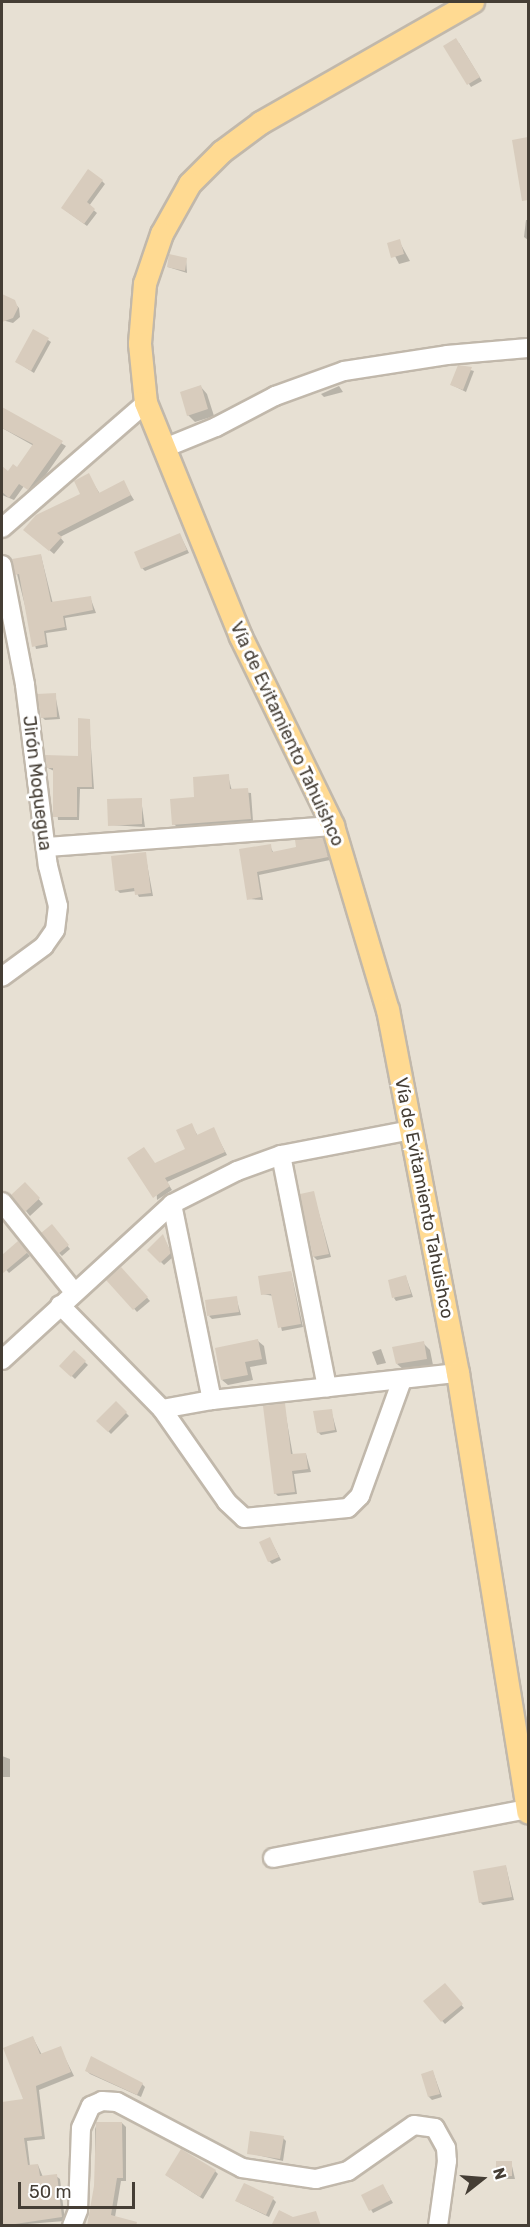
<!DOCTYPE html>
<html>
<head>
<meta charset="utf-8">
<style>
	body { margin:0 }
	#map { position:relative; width:530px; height:2227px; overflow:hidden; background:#f3eee5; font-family:Rubik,sans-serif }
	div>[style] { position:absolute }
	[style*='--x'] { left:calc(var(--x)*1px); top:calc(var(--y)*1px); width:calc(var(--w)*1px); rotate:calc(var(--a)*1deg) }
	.residential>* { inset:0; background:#e7e0d3 }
	.shadow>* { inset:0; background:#0003 }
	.building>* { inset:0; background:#d8ccbd }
	.roads { filter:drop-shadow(2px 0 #c1b8ab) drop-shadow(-2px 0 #c1b8ab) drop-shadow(0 2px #c1b8ab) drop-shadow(0 -2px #c1b8ab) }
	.minor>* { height:18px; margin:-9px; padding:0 9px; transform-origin:9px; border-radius:9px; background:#fff }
	.major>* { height:22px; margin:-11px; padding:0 11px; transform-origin:11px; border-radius:11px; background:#ffda92 }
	span { translate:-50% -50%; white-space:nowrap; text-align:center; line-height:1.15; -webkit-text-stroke:6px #fff; paint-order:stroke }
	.street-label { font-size:18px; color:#453e35 }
	.frame { position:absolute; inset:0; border:3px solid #453e35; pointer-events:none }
	.north { position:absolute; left:452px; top:2149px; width:60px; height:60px; -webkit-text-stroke:4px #fff; paint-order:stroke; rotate:73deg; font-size:16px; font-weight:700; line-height:24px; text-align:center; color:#453e35 }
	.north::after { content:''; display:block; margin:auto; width:21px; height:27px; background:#453e35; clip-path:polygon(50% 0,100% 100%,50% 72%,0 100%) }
	.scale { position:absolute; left:18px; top:2182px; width:117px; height:27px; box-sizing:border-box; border:3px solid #453e35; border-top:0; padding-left:8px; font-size:18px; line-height:21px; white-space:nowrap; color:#453e35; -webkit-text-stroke:4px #fff; paint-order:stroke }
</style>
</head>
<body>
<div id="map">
	<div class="residential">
		<div style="clip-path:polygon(2px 2px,528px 2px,528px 2225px,2px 2225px)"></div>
	</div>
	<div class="shadow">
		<div style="clip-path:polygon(459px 43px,482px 81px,471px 87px,445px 47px)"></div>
		<div style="clip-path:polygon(528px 139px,528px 192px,524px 192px,513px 141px)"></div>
		<div style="clip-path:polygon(102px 181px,105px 184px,89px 206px,97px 213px,87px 226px,65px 210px)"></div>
		<div style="clip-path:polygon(526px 220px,528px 220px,528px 240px,524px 237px)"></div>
		<div style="clip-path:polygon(399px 241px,410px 261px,399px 264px,389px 244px)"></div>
		<div style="clip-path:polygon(186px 259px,187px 273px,168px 267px)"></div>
		<div style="clip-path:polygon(11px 299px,19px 308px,20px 317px,13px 323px,2px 320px,2px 301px)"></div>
		<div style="clip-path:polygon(34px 331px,51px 342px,34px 373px,17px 362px)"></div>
		<div style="clip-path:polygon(459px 367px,474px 371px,466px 392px,452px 385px)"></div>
		<div style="clip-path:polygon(339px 386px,343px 392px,324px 397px,321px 394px)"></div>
		<div style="clip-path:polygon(201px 387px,207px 394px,214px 416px,195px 422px,188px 415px)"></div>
		<div style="clip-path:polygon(4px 410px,66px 446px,33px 493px,24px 486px,14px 500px,2px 495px,2px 468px,9px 473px,17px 469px,34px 446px,2px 428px)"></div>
		<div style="clip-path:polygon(88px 475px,100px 494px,123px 482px,134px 500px,60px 537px,64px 542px,54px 554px,29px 533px,83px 494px)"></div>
		<div style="clip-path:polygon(180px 535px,189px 553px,145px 571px,142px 568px)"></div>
		<div style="clip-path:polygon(41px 556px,53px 604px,90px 597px,96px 613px,65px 618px,67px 630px,46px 633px,48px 647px,36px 649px,17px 574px)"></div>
		<div style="clip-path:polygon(55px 694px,60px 719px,45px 720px,42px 717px)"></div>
		<div style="clip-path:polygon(89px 720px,94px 789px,80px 789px,79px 820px,58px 820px,54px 771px,48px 768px,79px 757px)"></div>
		<div style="clip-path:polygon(228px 776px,232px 791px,251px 793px,253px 821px,177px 827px,174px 824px,196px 798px)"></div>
		<div style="clip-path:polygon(141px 799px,145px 827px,109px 825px)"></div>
		<div style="clip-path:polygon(322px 840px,330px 860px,259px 875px,263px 900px,248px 899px,241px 850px,270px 846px,274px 854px)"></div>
		<div style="clip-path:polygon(145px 853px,153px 896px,139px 897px,136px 891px,120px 893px,117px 890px)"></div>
		<div style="clip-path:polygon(191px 1125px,198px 1136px,213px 1129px,227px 1155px,167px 1182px,172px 1190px,157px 1200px,155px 1164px,187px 1149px)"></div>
		<div style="clip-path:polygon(25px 1184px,43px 1204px,30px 1216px,13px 1195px)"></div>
		<div style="clip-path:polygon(313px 1192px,331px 1257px,317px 1260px,314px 1257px)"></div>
		<div style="clip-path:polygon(54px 1229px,70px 1249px,62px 1256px,59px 1253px)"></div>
		<div style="clip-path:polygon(163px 1236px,173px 1257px,164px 1265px,149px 1250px)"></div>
		<div style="clip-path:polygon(18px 1243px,30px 1256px,9px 1273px,2px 1265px,2px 1257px)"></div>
		<div style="clip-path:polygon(121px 1269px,150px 1301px,137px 1312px,109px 1280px)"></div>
		<div style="clip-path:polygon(291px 1272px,303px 1327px,282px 1331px,273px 1296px,263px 1294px)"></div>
		<div style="clip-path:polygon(406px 1277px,413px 1297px,396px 1301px,394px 1298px)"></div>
		<div style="clip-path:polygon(236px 1297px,241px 1315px,212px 1319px,209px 1316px)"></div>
		<div style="clip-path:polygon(258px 1341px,264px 1346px,267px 1364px,250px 1367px,253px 1380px,228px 1385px,222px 1380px)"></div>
		<div style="clip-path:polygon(423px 1343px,430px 1350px,433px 1365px,404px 1370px,397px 1364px)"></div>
		<div style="clip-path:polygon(381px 1349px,386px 1363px,377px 1365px,372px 1352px)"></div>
		<div style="clip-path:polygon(74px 1352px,88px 1365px,75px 1379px,61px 1366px)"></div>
		<div style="clip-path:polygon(116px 1403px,129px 1416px,111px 1434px,98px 1421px)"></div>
		<div style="clip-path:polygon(284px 1405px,293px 1456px,306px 1454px,311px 1472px,294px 1474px,297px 1494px,278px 1496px,275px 1493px)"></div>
		<div style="clip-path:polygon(331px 1410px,337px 1432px,321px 1435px,318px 1432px)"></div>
		<div style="clip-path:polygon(270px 1539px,281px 1560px,272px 1564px,269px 1561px)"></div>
		<div style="clip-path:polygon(2px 1756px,10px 1759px,10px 1777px,2px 1777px)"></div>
		<div style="clip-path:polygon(506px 1867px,514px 1900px,483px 1905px,480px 1902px)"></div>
		<div style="clip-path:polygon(444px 1985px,464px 2008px,445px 2024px,425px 2002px)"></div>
		<div style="clip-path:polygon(33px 2038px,42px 2055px,60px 2048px,74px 2076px,39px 2090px,45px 2139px,27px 2141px,30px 2166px,38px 2165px,43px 2177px,56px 2176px,60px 2179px,65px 2221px,2px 2226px,2px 2104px,25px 2100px)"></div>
		<div style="clip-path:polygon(92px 2058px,142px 2084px,145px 2087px,141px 2097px,90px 2074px,87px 2071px)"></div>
		<div style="clip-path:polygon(433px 2072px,442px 2097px,432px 2100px,429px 2097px)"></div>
		<div style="clip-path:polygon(122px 2123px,126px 2127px,126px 2181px,121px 2181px,115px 2217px,88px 2226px,95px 2186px,95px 2129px,97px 2124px)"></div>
		<div style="clip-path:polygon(283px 2138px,286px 2141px,283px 2161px,249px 2153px)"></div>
		<div style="clip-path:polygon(511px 2162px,515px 2179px,501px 2179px,498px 2176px)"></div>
		<div style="clip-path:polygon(215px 2171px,218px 2174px,203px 2199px,166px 2175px)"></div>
		<div style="clip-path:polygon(383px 2186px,393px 2203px,373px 2213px,363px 2196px)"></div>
		<div style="clip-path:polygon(273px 2199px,276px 2202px,269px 2217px,240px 2203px)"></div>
	</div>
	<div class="building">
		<div style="clip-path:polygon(456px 38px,480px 77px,467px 85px,443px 46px)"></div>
		<div style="clip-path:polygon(528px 137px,528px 200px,522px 201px,512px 140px)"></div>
		<div style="clip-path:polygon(88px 169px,103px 180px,87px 202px,95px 209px,84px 224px,61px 208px)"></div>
		<div style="clip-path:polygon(400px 239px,404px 254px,391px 258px,387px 243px)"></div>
		<div style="clip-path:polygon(169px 254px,187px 258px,185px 271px,167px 267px)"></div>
		<div style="clip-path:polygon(2px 294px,15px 300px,18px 308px,13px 318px,2px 322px)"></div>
		<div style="clip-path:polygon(33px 329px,49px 338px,31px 371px,15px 362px)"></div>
		<div style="clip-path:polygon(458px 365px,472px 367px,463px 390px,450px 385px)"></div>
		<div style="clip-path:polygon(201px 385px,208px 409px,187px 416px,180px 392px)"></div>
		<div style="clip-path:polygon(2px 407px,63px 441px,28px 490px,19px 484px,9px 498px,2px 492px,2px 466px,8px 471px,13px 464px,17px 467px,33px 444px,2px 428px)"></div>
		<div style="clip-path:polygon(89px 473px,99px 493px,124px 480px,131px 495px,57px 533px,62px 537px,49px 551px,23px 530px,36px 515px,80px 494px,74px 481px)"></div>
		<div style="clip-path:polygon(180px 533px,187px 550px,141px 569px,134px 552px)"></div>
		<div style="clip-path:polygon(41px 554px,51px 602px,91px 596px,93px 610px,63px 616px,65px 627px,44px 631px,46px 644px,32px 647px,19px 574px,15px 575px,12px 559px)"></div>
		<div style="clip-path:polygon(56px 693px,57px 717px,41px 718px,37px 694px)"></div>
		<div style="clip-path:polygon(78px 718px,90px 719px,92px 787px,77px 787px,77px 817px,53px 817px,53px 768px,47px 768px,45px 755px,78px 756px)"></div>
		<div style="clip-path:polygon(229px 774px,230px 789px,248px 788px,251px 819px,172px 825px,170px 799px,194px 797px,193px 777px)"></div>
		<div style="clip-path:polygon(142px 798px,142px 824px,108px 826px,107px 799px)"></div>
		<div style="clip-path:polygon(323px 838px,328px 857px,257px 872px,261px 897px,247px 900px,239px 849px,271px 844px,272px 852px,296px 847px,295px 840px)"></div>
		<div style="clip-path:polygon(146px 852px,151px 893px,135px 895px,134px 888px,115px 891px,111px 856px)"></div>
		<div style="clip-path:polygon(192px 1123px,197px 1135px,214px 1127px,225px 1152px,165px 1178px,170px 1186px,153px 1198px,127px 1158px,144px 1147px,155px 1163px,185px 1149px,176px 1130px)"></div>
		<div style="clip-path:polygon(25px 1182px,40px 1198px,25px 1212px,11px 1195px)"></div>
		<div style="clip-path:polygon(314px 1191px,329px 1254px,313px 1257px,300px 1194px)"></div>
		<div style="clip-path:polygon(52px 1224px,69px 1245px,58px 1254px,41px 1233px)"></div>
		<div style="clip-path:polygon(163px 1234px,171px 1253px,160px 1263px,147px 1250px)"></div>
		<div style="clip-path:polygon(18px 1241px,28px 1252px,2px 1274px,2px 1255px)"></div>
		<div style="clip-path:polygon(121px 1267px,148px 1297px,133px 1310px,106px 1280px)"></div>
		<div style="clip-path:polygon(291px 1271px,301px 1324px,278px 1328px,271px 1294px,261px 1295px,258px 1276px)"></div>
		<div style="clip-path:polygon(406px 1275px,411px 1294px,392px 1298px,388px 1280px)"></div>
		<div style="clip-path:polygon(237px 1296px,239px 1312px,207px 1316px,205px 1300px)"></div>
		<div style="clip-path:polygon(258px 1339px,262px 1359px,245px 1362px,248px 1375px,221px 1380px,215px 1348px)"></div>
		<div style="clip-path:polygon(424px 1341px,427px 1359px,396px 1364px,392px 1347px)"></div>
		<div style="clip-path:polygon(74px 1350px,86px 1361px,71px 1377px,59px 1366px)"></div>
		<div style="clip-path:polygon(116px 1401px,127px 1412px,108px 1432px,96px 1421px)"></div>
		<div style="clip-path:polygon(285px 1403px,291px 1454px,306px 1453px,308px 1469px,292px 1471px,295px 1492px,274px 1494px,263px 1406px)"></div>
		<div style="clip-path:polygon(332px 1409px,335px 1430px,317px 1433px,313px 1411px)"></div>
		<div style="clip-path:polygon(270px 1537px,279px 1557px,268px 1562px,259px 1542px)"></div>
		<div style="clip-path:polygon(506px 1865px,512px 1897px,479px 1903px,473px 1871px)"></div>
		<div style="clip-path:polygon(445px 1983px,463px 2004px,441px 2022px,423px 2001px)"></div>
		<div style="clip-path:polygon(33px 2036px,40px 2054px,61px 2046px,71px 2072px,36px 2086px,42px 2136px,24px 2138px,28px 2165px,38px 2164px,40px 2176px,57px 2174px,62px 2217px,2px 2226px,2px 2102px,23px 2099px,3px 2048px)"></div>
		<div style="clip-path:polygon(91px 2056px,143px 2083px,137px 2095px,85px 2071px)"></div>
		<div style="clip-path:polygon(433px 2070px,440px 2094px,428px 2097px,421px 2074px)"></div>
		<div style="clip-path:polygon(96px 2122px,122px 2122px,123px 2178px,117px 2178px,111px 2215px,137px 2222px,136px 2226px,87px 2226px,94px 2186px)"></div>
		<div style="clip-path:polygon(250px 2131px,284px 2136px,280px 2159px,247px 2154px)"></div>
		<div style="clip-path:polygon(181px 2149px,216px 2170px,200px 2197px,165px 2175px)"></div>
		<div style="clip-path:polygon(496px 2161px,512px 2161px,512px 2176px,496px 2177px)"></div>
		<div style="clip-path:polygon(244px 2183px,274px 2197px,266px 2215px,235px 2201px)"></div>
		<div style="clip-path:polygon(383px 2184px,391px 2200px,369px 2211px,361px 2195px)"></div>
		<div style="clip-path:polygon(279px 2210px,293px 2217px,316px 2211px,321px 2226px,271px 2226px)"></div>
	</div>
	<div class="roads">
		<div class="minor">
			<div style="--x:167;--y:447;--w:53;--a:-22.2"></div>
			<div style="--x:216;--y:427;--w:67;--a:-27.7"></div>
			<div style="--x:275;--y:396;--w:73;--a:-19.9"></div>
			<div style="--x:344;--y:371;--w:104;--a:-8.8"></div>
			<div style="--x:447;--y:355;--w:81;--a:-4.9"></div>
			<div style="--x:2;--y:528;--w:191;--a:-41"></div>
			<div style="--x:2;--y:565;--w:122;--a:79.1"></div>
			<div style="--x:25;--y:685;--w:182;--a:82.8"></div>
			<div style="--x:48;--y:866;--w:41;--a:76"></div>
			<div style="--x:58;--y:906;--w:24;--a:97"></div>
			<div style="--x:55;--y:930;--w:19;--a:125"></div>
			<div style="--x:44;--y:946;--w:52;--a:143.6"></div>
			<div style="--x:46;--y:847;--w:288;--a:-4.2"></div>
			<div style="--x:281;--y:1155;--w:237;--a:78.8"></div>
			<div style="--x:2;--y:1202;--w:115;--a:51.3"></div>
			<div style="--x:172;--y:1204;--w:200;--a:78.5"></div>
			<div style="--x:60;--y:1305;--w:146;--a:45.6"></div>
			<div style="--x:162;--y:1409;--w:51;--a:-10.2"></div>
			<div style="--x:212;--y:1400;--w:247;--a:-6.3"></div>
			<div style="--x:2;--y:1360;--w:231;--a:-42.5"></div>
			<div style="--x:172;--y:1204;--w:73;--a:-26.9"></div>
			<div style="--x:237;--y:1171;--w:47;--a:-20"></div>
			<div style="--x:281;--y:1155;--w:132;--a:-10.9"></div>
			<div style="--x:162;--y:1409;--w:113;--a:55"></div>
			<div style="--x:227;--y:1502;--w:23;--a:43"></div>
			<div style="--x:244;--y:1518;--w:104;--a:-5.5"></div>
			<div style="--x:348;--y:1508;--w:17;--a:-45"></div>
			<div style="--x:360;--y:1496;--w:123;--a:-70.1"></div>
			<div style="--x:273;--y:1858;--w:260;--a:-10.9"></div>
			<div style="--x:72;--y:2226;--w:17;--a:-69"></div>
			<div style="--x:78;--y:2210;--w:82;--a:-87.9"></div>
			<div style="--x:81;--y:2128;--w:24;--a:-66"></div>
			<div style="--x:91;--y:2106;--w:12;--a:-24"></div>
			<div style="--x:102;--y:2101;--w:15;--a:4"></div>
			<div style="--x:117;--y:2102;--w:141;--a:27.8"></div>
			<div style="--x:242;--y:2168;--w:75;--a:8.5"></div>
			<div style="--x:316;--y:2179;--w:33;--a:-14"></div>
			<div style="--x:348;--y:2171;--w:80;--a:-34.9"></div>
			<div style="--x:414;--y:2125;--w:21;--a:8"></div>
			<div style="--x:435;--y:2128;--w:23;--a:61"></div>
			<div style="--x:446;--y:2148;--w:13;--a:86"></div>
			<div style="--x:447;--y:2161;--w:66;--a:97.9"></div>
		</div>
		<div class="major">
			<div style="--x:473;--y:2;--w:244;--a:150.3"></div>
			<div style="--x:261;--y:123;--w:49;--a:143.4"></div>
			<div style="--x:222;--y:152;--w:45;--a:135"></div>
			<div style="--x:190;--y:184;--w:57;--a:119.2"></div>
			<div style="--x:162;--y:234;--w:53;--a:108.8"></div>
			<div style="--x:145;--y:284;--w:60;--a:94.8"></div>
			<div style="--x:140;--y:344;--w:59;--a:84.2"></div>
			<div style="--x:146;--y:403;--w:253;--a:67.9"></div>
			<div style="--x:241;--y:637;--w:210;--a:64"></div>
			<div style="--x:333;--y:826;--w:192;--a:73.4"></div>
			<div style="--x:388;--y:1010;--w:370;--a:79.1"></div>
			<div style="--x:458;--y:1373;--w:445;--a:80.9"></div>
		</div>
	</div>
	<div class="street-label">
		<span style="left:287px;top:734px;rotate:65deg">Vía de Evitamiento Tahuishco</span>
		<span style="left:37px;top:783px;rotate:83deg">Jirón Moquegua</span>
		<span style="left:424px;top:1198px;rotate:79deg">Vía de Evitamiento Tahuishco</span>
	</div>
	<div class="frame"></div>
	<div class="north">N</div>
	<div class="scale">50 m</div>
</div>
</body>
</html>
